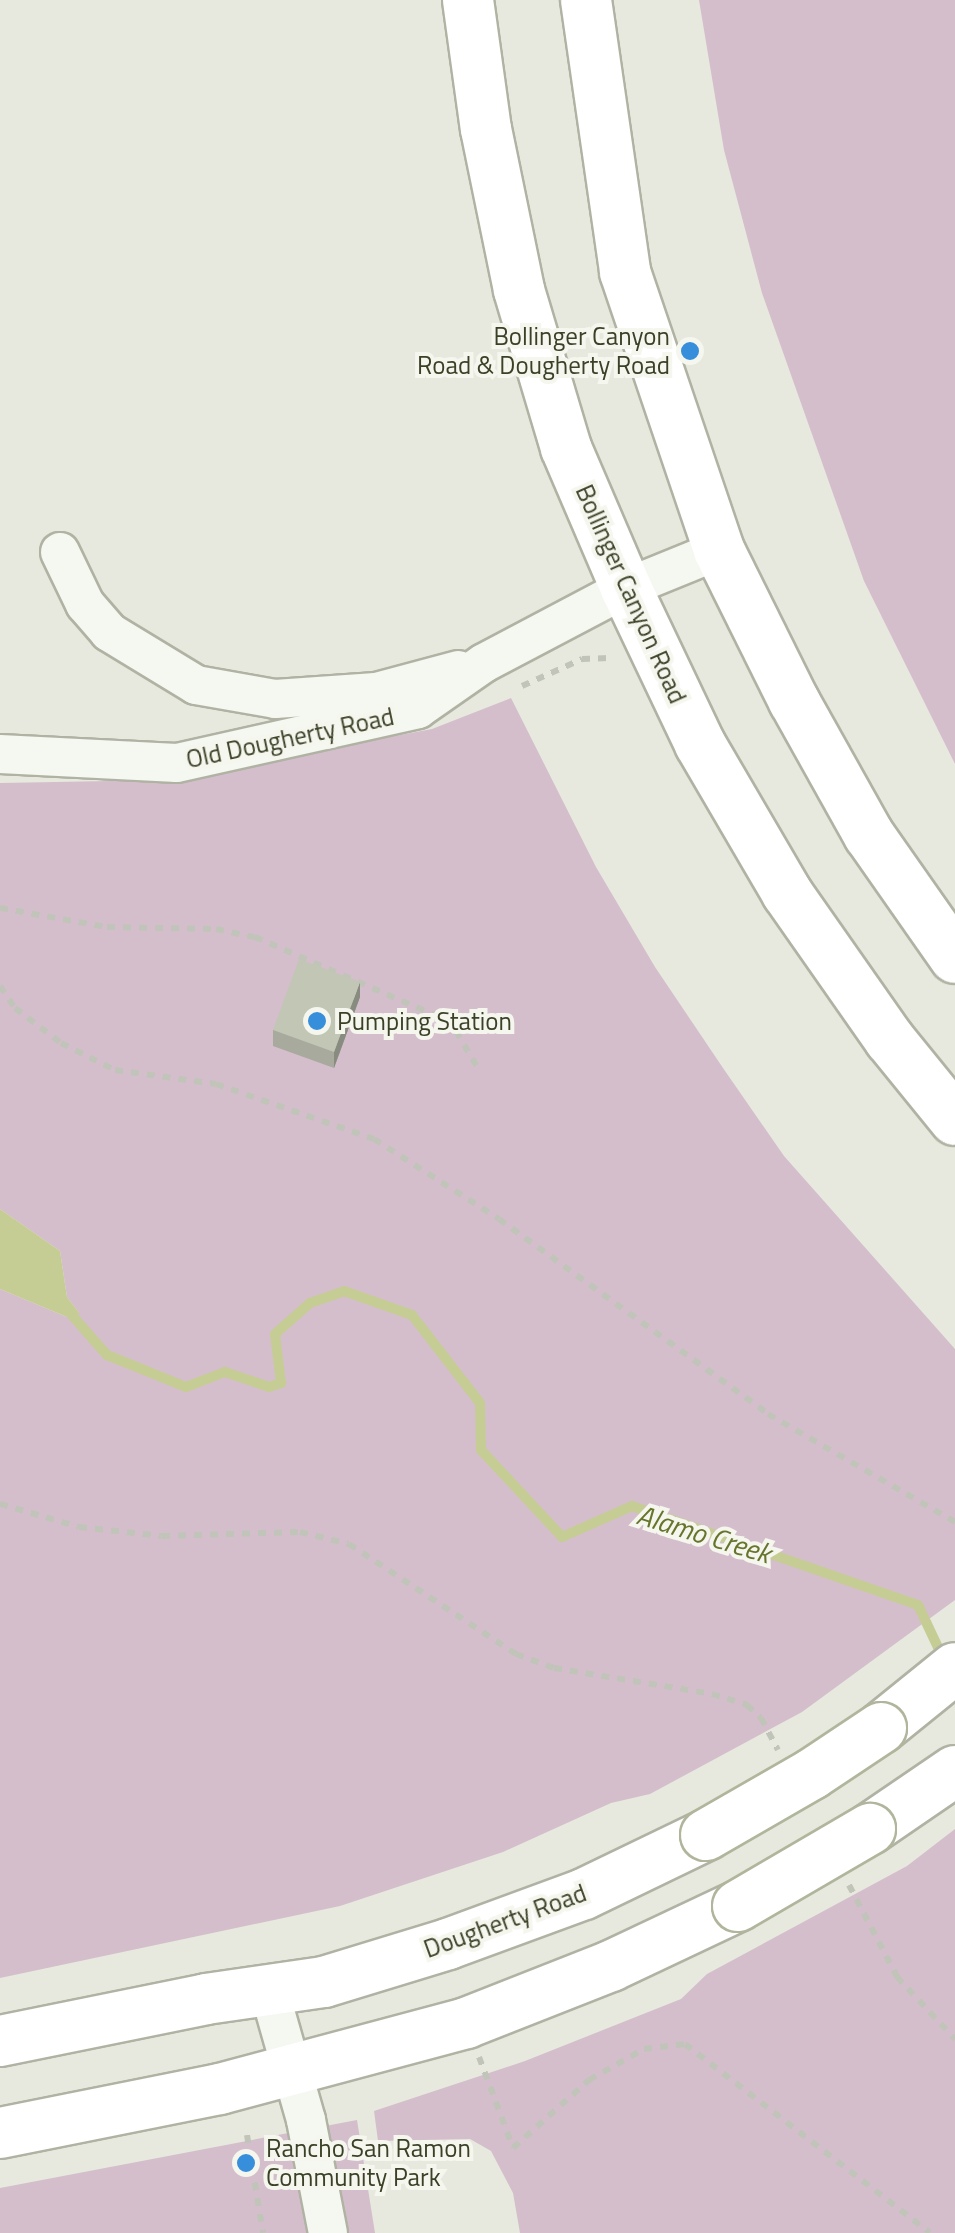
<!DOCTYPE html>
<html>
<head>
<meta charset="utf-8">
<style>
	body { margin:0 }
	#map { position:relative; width:955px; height:2233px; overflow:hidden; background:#e7e9de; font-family:"Titillium Web",sans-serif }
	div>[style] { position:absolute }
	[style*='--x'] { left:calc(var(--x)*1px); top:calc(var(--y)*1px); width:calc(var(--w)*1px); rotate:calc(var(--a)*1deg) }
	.green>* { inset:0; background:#d4becc }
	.water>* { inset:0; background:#c5cd95 }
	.stream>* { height:10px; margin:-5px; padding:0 5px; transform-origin:5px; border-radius:5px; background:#c5cd95 }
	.path>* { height:6px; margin-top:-3px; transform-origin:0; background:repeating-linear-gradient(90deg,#c1c4b8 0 8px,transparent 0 16px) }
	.roads { filter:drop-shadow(2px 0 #b0b3a3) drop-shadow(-2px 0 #b0b3a3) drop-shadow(0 2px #b0b3a3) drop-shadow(0 -2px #b0b3a3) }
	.minor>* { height:38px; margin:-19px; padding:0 19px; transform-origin:19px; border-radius:19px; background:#f5f7f1 }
	.major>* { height:50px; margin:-25px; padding:0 25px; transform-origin:25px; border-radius:25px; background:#fff }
	.bridges { filter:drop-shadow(2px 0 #b0b69c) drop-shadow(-2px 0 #b0b69c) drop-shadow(0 2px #b0b69c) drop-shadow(0 -2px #b0b69c) }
	.major-bridge>* { height:50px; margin:-25px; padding:0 25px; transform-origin:25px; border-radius:25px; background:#fff }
	.wall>* { inset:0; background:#a7aa9c }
	.shaded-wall>* { inset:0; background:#888b7f }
	.building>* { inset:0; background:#c2c6b5 }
	.dots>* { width:28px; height:28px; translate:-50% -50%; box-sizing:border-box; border:5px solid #f5f6ee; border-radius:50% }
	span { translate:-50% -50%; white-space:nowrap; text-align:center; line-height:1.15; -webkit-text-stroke:8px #f5f6ee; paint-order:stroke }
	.poi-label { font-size:25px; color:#3a4126 }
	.right { translate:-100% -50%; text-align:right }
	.left { translate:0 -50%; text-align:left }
	.street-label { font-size:25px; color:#3a4126 }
	.water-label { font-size:28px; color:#67742b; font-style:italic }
</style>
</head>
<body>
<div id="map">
	<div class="green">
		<div style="clip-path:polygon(699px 0,955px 0,955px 764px,864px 581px,762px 293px,724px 150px)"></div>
		<div style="clip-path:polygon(511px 698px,596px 867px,655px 967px,723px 1068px,784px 1156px,955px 1349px,955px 1600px,802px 1712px,650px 1794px,611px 1803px,503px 1852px,340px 1906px,0 1978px,0 1289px,67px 1317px,79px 1313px,67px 1297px,60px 1251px,0 1209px,0 783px,164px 780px,432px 729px)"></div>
		<div style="clip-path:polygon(955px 1829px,955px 2233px,520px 2233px,513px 2193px,491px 2151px,470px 2139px,378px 2141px,374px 2111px,525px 2061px,681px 1999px,707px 1974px,907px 1866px)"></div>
		<div style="clip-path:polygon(357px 2120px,375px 2233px,0 2233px,0 2188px)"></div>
	</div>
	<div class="water">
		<div style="clip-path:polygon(0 1209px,60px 1251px,67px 1297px,80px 1314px,67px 1317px,0 1289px)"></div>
	</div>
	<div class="stream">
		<div style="--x:63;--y:1305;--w:67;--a:48.7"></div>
		<div style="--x:107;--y:1355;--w:85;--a:22.1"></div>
		<div style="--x:186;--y:1387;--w:42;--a:-21"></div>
		<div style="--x:225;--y:1372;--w:46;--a:18.8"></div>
		<div style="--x:269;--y:1387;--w:13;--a:-18"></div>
		<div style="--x:281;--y:1383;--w:49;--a:-97"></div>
		<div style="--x:275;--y:1334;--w:47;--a:-41.5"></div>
		<div style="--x:310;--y:1303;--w:36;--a:-19"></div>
		<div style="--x:344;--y:1291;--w:72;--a:19.4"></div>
		<div style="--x:412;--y:1315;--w:111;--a:52.3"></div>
		<div style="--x:480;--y:1403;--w:47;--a:88.8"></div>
		<div style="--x:481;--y:1450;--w:119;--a:47"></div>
		<div style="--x:562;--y:1537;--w:77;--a:-23.9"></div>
		<div style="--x:632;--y:1506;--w:303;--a:19.1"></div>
		<div style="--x:918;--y:1605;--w:59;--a:64.7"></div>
	</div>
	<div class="path">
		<div style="--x:522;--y:686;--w:66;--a:-24.2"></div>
		<div style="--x:582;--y:659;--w:28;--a:-2"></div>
		<div style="--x:0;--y:908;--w:109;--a:10.1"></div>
		<div style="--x:107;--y:927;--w:109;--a:1.1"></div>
		<div style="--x:216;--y:929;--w:40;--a:12"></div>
		<div style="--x:255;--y:937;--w:201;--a:23.5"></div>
		<div style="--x:439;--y:1017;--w:22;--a:39"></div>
		<div style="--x:456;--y:1031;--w:45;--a:59.5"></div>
		<div style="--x:0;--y:986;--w:27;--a:56"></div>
		<div style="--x:15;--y:1008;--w:58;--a:37.3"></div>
		<div style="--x:61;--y:1043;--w:60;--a:26.6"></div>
		<div style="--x:115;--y:1070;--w:102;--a:7.9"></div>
		<div style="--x:216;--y:1084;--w:167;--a:19.2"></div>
		<div style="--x:374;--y:1139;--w:148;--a:32.6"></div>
		<div style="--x:499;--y:1219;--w:332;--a:35.9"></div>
		<div style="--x:768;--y:1414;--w:216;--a:30"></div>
		<div style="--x:0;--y:1504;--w:82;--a:16.2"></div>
		<div style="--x:79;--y:1527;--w:83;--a:6.2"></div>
		<div style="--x:162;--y:1536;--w:138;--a:-1.7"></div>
		<div style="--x:300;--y:1532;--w:50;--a:13.8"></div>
		<div style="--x:349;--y:1544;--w:200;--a:33.4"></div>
		<div style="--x:516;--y:1654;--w:40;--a:20.2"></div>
		<div style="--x:554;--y:1668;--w:160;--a:9.3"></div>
		<div style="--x:712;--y:1694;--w:37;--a:17"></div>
		<div style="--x:747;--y:1705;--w:19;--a:43"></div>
		<div style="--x:761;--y:1718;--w:36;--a:62"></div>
		<div style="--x:849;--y:1885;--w:104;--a:62.4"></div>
		<div style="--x:897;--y:1977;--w:85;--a:46.9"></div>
		<div style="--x:479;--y:2057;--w:97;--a:69.5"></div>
		<div style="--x:513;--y:2148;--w:102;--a:-41.8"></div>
		<div style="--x:589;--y:2080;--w:63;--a:-29.4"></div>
		<div style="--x:644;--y:2049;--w:41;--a:-7"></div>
		<div style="--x:685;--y:2044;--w:309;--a:37.6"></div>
		<div style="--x:247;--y:2135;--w:99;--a:80.7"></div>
	</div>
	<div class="roads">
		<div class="minor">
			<div style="--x:60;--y:552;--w:58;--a:64.3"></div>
			<div style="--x:85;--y:604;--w:37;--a:49"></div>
			<div style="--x:109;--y:632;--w:102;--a:31.3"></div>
			<div style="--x:196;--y:685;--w:80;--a:10"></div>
			<div style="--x:275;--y:699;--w:101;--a:-4"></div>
			<div style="--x:376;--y:692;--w:85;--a:-15"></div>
			<div style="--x:0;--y:754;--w:177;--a:2.9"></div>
			<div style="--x:177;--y:763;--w:247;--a:-12.6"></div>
			<div style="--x:418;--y:709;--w:80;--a:-34.9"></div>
			<div style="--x:484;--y:663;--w:161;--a:-27.8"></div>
			<div style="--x:626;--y:588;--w:100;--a:-22.2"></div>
			<div style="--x:269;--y:1990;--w:135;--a:74.1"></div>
			<div style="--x:306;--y:2120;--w:115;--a:79"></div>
		</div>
		<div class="major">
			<div style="--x:468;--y:0;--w:130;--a:82.1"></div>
			<div style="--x:486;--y:129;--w:164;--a:78.4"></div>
			<div style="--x:519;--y:290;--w:165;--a:73.4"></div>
			<div style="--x:566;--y:448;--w:152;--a:66.8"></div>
			<div style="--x:626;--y:588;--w:173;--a:64.6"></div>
			<div style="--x:700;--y:744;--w:173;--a:59.7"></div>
			<div style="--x:787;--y:893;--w:179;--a:55"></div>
			<div style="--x:890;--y:1040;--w:103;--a:50.9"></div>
			<div style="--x:586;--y:0;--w:275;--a:81.8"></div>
			<div style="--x:625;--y:272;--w:293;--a:71.3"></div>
			<div style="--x:719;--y:550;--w:169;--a:63.6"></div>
			<div style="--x:794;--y:701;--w:154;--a:60.8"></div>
			<div style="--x:869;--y:835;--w:150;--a:55"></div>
			<div style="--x:881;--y:1728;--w:95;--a:-39"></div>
			<div style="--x:870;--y:1829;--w:103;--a:-34.3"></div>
			<div style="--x:0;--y:2041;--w:210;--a:-11.5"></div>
			<div style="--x:206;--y:1999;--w:119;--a:-8.2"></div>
			<div style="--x:324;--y:1982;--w:130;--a:-17"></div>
			<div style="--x:448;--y:1944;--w:145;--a:-20.2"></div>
			<div style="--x:584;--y:1894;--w:136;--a:-25.8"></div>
			<div style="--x:0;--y:2133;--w:224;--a:-11.3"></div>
			<div style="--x:220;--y:2089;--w:255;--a:-15"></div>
			<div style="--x:466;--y:2023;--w:156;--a:-21.5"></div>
			<div style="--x:611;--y:1966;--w:140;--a:-25.3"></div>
		</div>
	</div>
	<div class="bridges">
		<div class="major-bridge">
			<div style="--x:706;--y:1835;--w:122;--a:-29.9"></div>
			<div style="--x:812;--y:1774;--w:83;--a:-33.7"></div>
			<div style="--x:738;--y:1906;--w:153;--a:-30.3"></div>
		</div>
	</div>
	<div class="wall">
		<div style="clip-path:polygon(360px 997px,334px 1068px,273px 1046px,273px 1030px)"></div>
	</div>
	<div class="shaded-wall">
		<div style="clip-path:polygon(360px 982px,360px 997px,334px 1068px,334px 1052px)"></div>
	</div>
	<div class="building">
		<div style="clip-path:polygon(299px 959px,360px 982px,334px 1052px,273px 1030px)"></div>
	</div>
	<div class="dots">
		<div style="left:690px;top:351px;background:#378eda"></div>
		<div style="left:317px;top:1021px;background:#378eda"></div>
		<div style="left:246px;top:2163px;background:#378eda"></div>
	</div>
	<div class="poi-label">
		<span class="right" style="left:670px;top:351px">Bollinger Canyon<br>Road &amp; Dougherty Road</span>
		<span class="left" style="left:337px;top:1021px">Pumping Station</span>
		<span class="left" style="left:266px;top:2163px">Rancho San Ramon<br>Community Park</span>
	</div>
	<div class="street-label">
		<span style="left:631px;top:594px;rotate:66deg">Bollinger Canyon Road</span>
		<span style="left:290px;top:738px;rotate:-12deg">Old Dougherty Road</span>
		<span style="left:505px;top:1921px;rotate:-20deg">Dougherty Road</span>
	</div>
	<div class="water-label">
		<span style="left:704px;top:1534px;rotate:17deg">Alamo Creek</span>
	</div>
</div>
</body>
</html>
